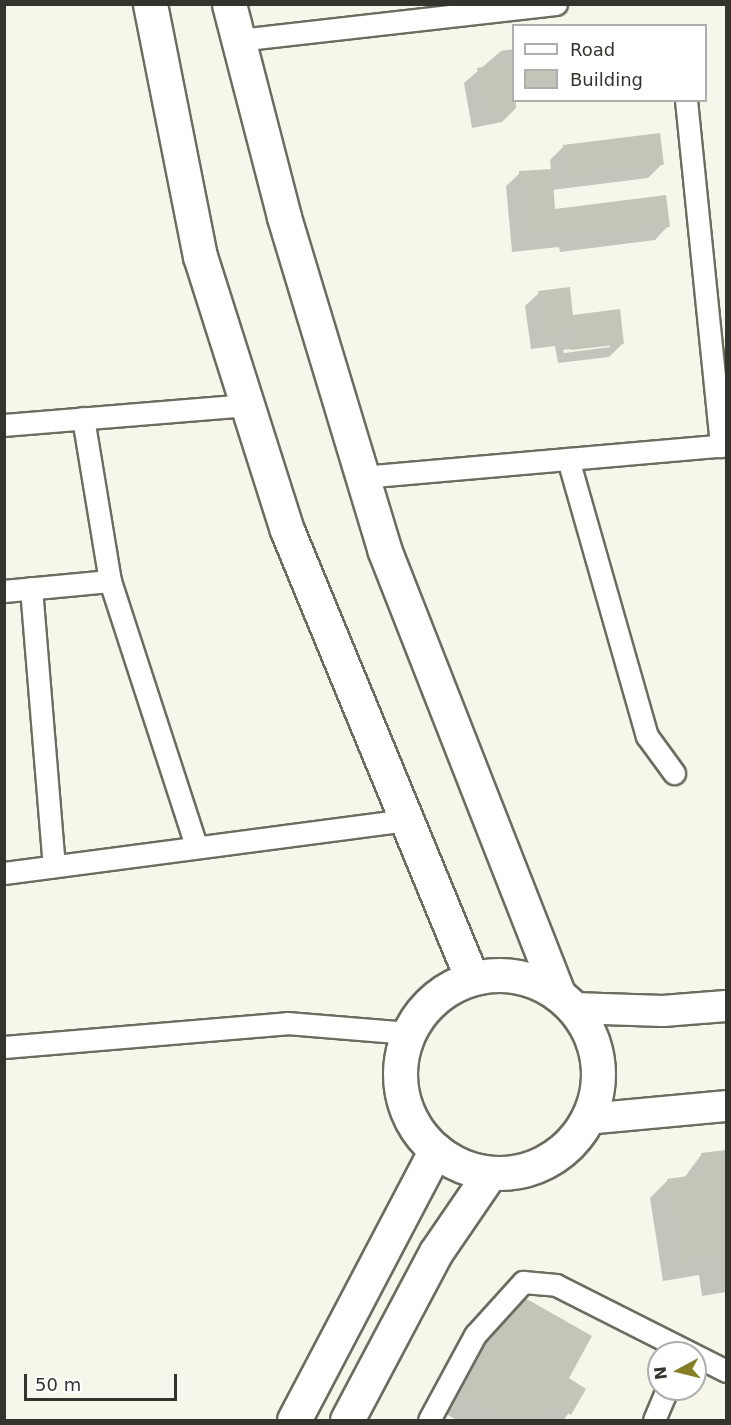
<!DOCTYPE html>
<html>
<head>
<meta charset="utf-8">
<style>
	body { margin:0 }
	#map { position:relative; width:731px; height:1425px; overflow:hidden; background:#f6f6ea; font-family:"DejaVu Sans",sans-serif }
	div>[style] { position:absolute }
	.shadow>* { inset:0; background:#0003 }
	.building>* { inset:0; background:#c4c4b8; transform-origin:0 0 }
	.roads { filter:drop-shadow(2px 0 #6c6c61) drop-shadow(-2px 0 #6c6c61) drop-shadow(0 2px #6c6c61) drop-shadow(0 -2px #6c6c61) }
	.minor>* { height:21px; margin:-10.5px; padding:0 10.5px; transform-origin:10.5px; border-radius:10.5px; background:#fff }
	.secondary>* { height:30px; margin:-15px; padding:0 15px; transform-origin:15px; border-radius:15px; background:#fff }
	.primary>* { height:33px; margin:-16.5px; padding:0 16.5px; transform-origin:16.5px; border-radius:16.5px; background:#fff }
	.primary>.ring { margin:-16.5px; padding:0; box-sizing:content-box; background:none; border:33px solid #fff; border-radius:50% }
	span { translate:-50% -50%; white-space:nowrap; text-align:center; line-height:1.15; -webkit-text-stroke:5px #fff; paint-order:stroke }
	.frame { position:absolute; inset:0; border:6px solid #34342f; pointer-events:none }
	.legend { position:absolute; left:512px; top:24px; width:195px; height:78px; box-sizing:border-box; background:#fff; border:2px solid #aeaeac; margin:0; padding:8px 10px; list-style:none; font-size:18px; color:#34342f }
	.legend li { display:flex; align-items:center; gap:12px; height:30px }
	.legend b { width:30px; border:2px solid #aeaeac }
	.north { position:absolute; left:647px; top:1341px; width:60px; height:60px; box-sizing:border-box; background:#fff; border:2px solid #aeaeac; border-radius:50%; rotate:263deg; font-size:16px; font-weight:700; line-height:24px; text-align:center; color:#34342f }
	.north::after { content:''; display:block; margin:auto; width:21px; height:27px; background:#847e24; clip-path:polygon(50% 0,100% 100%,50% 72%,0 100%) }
	.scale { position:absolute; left:24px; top:1374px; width:153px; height:27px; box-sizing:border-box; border:3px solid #34342f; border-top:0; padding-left:8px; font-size:18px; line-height:21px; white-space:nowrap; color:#34342f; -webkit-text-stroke:4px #fff; paint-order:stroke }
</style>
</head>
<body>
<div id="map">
	<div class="shadow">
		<i style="clip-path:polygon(514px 49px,516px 108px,502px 122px,472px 128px,464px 83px,501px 51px)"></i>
		<i style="clip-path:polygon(564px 146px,662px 164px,648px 178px,552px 190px,554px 211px,668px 226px,655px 240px,560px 252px,559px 247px,512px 252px,506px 186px,520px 173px,551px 170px,550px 160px)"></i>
		<i style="clip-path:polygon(evenodd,539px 293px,572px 317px,623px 343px,609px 357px,558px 363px,555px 346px,531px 349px,525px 306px,539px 293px,610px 344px,610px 347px,564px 353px,563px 350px,610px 344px)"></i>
		<i style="clip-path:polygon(726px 1151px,726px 1292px,702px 1296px,699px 1275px,663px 1281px,650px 1198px,668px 1180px,684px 1178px,701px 1155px)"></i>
		<i style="clip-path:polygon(508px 1318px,567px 1379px,584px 1389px,564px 1420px,457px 1420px,444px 1413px,468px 1362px)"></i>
	</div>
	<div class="building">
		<i style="clip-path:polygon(513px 62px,513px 110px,485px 115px,477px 68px)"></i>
		<i style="left:660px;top:133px;width:32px;height:98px;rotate:83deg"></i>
		<i style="clip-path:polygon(552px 169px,555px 209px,666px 195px,670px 227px,573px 239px,573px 234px,525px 239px,519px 171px)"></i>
		<i style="clip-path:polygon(570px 287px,573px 315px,620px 309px,624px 344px,571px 350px,569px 333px,544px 336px,538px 291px)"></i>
		<i style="clip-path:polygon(726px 1150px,726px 1257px,680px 1264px,667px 1179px,704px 1174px,701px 1153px)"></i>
		<i style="clip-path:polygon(525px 1298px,592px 1336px,569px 1378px,586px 1389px,571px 1415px,554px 1405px,545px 1420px,504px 1420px,461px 1395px,485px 1342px)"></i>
	</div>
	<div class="roads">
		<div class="minor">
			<i style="left:239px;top:40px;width:319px;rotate:-6.5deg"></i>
			<i style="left:686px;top:100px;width:348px;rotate:84.2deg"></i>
			<i style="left:83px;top:418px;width:165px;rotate:80.6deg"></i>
			<i style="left:110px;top:581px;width:279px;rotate:72deg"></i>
			<i style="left:4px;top:425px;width:243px;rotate:-4.7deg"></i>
			<i style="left:568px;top:459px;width:288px;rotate:74.1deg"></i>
			<i style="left:647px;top:736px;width:46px;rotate:53.9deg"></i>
			<i style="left:361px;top:477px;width:366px;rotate:-5deg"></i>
			<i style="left:31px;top:588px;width:279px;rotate:85.3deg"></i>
			<i style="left:4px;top:591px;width:106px;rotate:-5.4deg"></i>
			<i style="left:4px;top:873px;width:405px;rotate:-7.5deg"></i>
			<i style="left:4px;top:1047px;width:284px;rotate:-4.8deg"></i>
			<i style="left:287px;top:1023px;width:122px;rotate:4.7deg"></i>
			<i style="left:429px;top:1420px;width:97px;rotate:-61.6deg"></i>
			<i style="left:475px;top:1335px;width:72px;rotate:-47.8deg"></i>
			<i style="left:523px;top:1282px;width:33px;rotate:5deg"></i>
			<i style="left:556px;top:1285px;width:191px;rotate:26.8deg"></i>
			<i style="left:654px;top:1420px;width:34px;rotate:-67deg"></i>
		</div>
		<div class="secondary">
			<i style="left:573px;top:1008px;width:90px;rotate:1.9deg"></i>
			<i style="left:663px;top:1011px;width:63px;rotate:-4.5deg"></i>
			<i style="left:587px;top:1119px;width:140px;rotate:-5.3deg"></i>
		</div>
		<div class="primary">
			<i style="left:150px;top:4px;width:257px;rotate:78.8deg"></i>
			<i style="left:200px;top:256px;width:287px;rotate:72.4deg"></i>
			<i style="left:287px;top:530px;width:485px;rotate:67.6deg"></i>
			<i style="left:229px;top:4px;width:220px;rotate:75.5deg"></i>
			<i style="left:284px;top:217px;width:347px;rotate:73.2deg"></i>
			<i style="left:384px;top:549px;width:479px;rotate:68.6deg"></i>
			<i class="ring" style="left:400px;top:975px;width:165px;height:165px"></i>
			<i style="left:294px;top:1420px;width:305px;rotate:-62.3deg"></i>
			<i style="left:347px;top:1420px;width:190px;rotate:-62.1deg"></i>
			<i style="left:436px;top:1252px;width:96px;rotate:-55.6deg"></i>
		</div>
	</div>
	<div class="frame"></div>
	<ul class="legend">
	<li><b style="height:8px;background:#fff"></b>Road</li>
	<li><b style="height:16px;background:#c4c4b8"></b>Building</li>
	</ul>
	<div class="north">N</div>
	<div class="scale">50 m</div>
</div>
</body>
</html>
